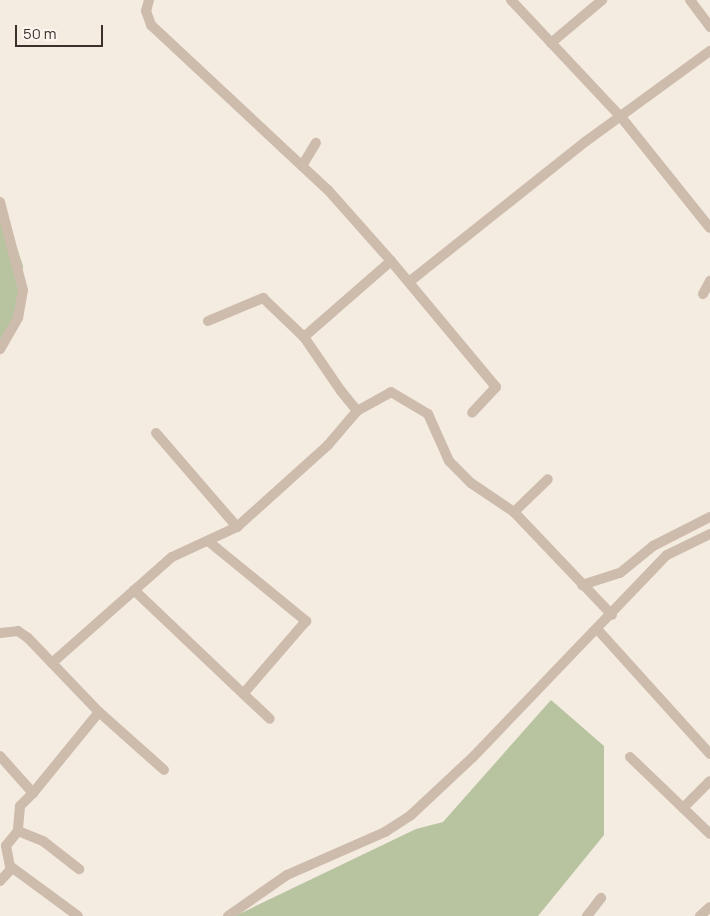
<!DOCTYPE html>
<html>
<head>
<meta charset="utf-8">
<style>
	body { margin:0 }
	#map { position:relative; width:710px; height:916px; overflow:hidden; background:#f4ebe1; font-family:Manrope,sans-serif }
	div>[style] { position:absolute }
	.green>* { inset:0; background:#b8c4a0 }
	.minor>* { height:10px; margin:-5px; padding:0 5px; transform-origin:5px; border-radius:5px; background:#cdbbac }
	span { translate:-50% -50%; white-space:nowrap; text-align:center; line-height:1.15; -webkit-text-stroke:4.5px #fbf5ee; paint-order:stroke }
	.scale { position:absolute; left:15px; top:25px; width:88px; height:22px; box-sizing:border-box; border:2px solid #3b302b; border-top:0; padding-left:6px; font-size:15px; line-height:18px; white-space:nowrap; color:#3b302b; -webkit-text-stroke:4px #fbf5ee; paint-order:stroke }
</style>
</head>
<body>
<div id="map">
	<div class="green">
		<i style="clip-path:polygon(0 196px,23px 266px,15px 325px,0 343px)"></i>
		<i style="clip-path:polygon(551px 700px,604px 746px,604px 835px,538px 916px,235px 916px,416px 829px,443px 822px)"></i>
	</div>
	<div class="minor">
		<i style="left:149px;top:0;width:11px;rotate:105deg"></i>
		<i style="left:146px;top:11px;width:15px;rotate:70deg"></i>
		<i style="left:151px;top:25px;width:242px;rotate:43deg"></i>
		<i style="left:328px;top:190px;width:95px;rotate:48.4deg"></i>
		<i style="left:391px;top:261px;width:116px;rotate:138.9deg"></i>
		<i style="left:304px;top:337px;width:65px;rotate:55.6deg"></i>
		<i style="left:341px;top:391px;width:26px;rotate:51deg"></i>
		<i style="left:357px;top:411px;width:39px;rotate:-29deg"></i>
		<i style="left:391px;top:392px;width:43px;rotate:30.7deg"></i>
		<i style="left:428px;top:414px;width:51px;rotate:65.9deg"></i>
		<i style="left:449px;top:461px;width:31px;rotate:45deg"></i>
		<i style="left:471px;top:483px;width:52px;rotate:34deg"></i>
		<i style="left:514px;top:512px;width:142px;rotate:46.4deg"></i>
		<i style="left:511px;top:0;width:161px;rotate:46.8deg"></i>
		<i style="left:621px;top:117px;width:142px;rotate:51.3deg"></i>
		<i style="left:690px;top:0;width:34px;rotate:53deg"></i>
		<i style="left:551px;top:43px;width:67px;rotate:-40.1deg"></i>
		<i style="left:302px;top:166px;width:27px;rotate:-59deg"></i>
		<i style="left:0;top:202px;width:91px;rotate:75.4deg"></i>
		<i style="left:23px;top:290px;width:28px;rotate:100deg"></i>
		<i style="left:18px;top:318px;width:36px;rotate:120deg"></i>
		<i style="left:391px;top:261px;width:164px;rotate:50.2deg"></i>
		<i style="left:496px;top:387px;width:35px;rotate:133deg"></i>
		<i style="left:409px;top:282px;width:225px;rotate:-38.5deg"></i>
		<i style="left:585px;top:142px;width:155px;rotate:-36.1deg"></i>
		<i style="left:703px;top:294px;width:15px;rotate:-62deg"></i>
		<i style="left:208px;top:321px;width:60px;rotate:-22.7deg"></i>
		<i style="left:263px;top:298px;width:57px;rotate:43.6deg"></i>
		<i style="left:156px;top:433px;width:124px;rotate:49.2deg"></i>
		<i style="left:514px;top:512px;width:47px;rotate:-44.1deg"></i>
		<i style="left:208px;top:541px;width:127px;rotate:39.2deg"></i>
		<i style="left:306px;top:621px;width:96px;rotate:130.8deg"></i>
		<i style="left:582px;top:585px;width:40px;rotate:-18deg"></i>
		<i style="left:620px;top:573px;width:43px;rotate:-39.3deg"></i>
		<i style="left:653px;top:546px;width:64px;rotate:-27deg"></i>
		<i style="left:134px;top:590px;width:187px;rotate:43.5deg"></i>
		<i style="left:598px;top:630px;width:167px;rotate:47.9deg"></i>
		<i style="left:0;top:633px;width:18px;rotate:-6deg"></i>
		<i style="left:18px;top:631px;width:12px;rotate:35deg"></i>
		<i style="left:28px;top:638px;width:103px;rotate:46.2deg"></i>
		<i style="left:99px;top:712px;width:87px;rotate:41.7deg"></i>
		<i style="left:52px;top:663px;width:160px;rotate:-41.5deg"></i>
		<i style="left:172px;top:557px;width:72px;rotate:-24.8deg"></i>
		<i style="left:237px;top:527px;width:122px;rotate:-42deg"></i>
		<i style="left:328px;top:445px;width:45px;rotate:-49.5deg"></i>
		<i style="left:0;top:756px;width:50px;rotate:48.3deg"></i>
		<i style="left:33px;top:793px;width:18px;rotate:135deg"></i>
		<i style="left:20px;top:806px;width:25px;rotate:95deg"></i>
		<i style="left:18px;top:831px;width:19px;rotate:129deg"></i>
		<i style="left:6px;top:846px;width:20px;rotate:79deg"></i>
		<i style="left:10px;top:866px;width:84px;rotate:36.3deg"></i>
		<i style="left:630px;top:757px;width:111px;rotate:43.9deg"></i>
		<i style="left:33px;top:793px;width:104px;rotate:-50.8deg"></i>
		<i style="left:683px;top:808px;width:38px;rotate:-45deg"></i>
		<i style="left:18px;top:831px;width:27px;rotate:22deg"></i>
		<i style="left:43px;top:841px;width:46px;rotate:37.9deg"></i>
		<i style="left:0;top:881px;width:18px;rotate:-47deg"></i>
		<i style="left:228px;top:916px;width:72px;rotate:-34.8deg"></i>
		<i style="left:287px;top:875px;width:107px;rotate:-23.7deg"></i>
		<i style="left:385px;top:832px;width:31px;rotate:-33deg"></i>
		<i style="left:411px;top:815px;width:85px;rotate:-43.1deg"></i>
		<i style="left:473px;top:757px;width:280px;rotate:-46.2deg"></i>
		<i style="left:667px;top:555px;width:48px;rotate:-26deg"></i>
		<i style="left:587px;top:916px;width:23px;rotate:-52deg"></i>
		<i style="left:700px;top:916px;width:13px;rotate:-42deg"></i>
	</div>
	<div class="scale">50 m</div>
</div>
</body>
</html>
